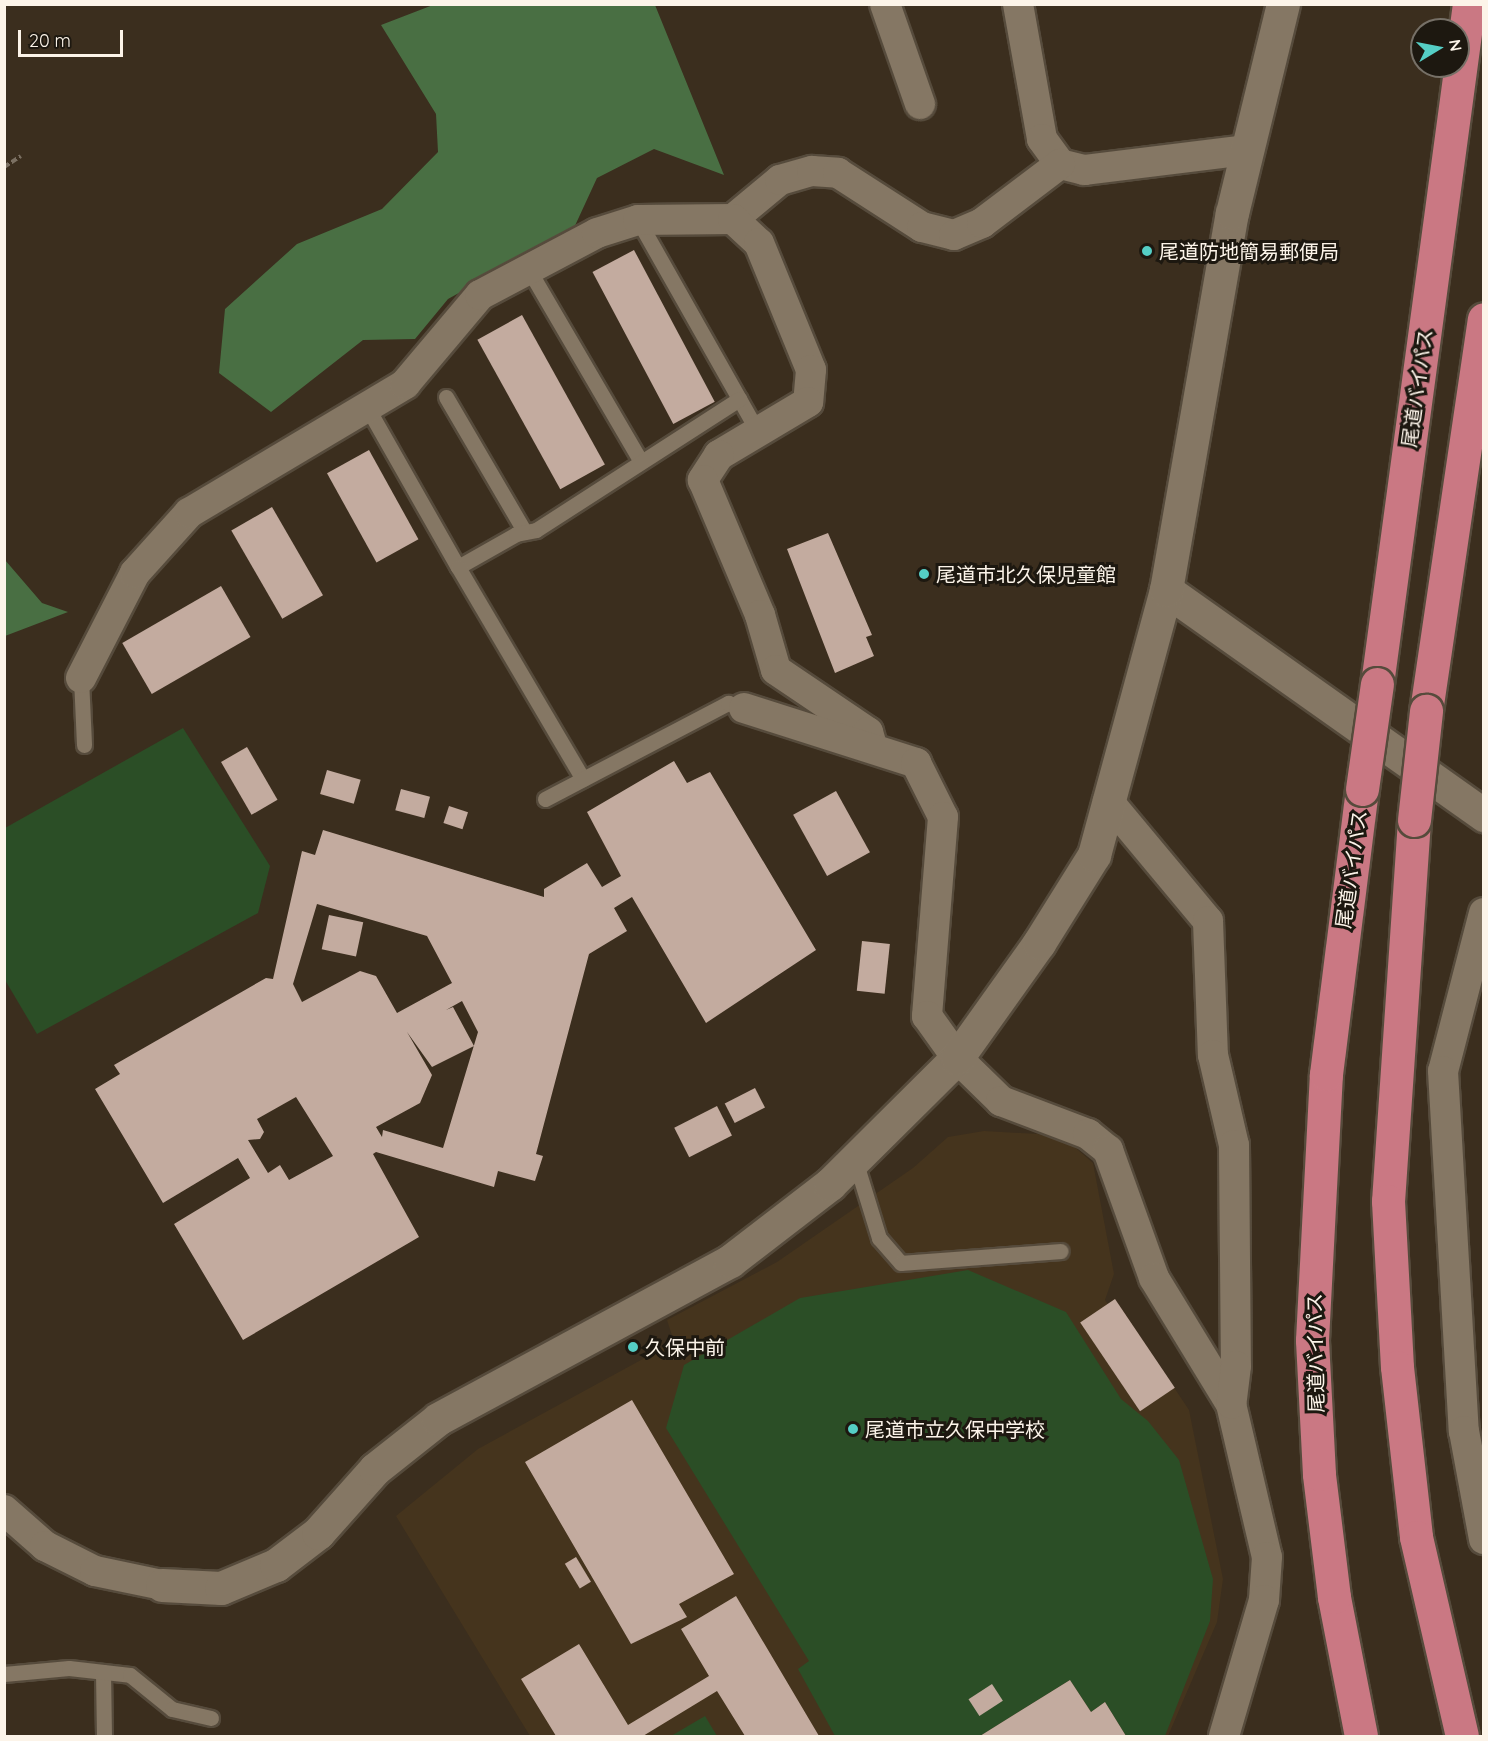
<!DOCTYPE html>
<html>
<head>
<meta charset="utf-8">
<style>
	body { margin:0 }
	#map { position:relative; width:1488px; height:1741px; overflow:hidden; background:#3b2e1e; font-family:Quicksand,"Noto Sans JP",sans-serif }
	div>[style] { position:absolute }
	.built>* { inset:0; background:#45341d }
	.green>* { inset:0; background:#2b4e26 }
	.forest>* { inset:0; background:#496f43 }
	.building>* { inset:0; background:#c3ab9f; transform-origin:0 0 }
	.path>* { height:4px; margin-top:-2px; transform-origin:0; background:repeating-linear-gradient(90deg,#7b7062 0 6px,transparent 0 9px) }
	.roads { filter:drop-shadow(2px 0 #564b3c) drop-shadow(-2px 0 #564b3c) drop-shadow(0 2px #564b3c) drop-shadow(0 -2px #564b3c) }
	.lane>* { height:15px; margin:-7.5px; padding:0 7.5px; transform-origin:7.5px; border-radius:7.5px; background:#857764 }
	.street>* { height:30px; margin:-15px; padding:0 15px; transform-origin:15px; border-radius:15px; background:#857764 }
	.secondary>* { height:33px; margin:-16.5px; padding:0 16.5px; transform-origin:16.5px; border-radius:16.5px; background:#857764 }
	.highway>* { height:33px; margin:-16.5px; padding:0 16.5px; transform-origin:16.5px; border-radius:16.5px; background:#ca7883 }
	.bridges { filter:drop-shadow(2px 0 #564b3c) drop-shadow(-2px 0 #564b3c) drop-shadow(0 2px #564b3c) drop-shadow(0 -2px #564b3c) }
	.highway-bridge>* { height:33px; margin:-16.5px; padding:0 16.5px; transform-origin:16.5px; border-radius:16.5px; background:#ca7883 }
	.dots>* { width:16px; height:16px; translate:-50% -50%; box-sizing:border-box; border:3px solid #1d1810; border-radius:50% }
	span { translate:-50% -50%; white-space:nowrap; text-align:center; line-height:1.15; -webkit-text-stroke:6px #1d1810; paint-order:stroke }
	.poi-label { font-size:20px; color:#fcf4e9 }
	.left { translate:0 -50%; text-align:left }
	.street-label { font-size:20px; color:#fcf4e9 }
	.frame { position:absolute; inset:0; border:6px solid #fcf4e9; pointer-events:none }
	.north { position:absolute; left:1410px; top:18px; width:60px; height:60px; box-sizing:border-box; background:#1d1810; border:2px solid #767067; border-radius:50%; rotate:80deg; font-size:16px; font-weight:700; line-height:24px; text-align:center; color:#fcf4e9 }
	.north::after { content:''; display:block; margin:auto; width:21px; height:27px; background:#55cec5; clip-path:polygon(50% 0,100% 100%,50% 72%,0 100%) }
	.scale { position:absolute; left:18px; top:30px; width:105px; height:27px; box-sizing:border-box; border:3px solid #fcf4e9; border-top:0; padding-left:8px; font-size:18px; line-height:21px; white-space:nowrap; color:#fcf4e9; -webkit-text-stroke:4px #1d1810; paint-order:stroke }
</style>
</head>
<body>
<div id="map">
	<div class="built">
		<i style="clip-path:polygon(984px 1131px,1038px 1134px,1071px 1144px,1093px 1163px,1114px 1274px,1105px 1300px,1108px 1304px,1115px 1299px,1189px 1410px,1223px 1579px,1217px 1622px,1168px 1736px,530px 1736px,396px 1516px,478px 1449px,674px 1342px,667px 1320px,777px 1262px,913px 1168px,948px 1137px)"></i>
	</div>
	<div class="green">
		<i style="clip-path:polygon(183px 728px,270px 866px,258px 913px,37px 1034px,5px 980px,5px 828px)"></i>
		<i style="clip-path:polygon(968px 1270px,1066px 1312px,1121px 1399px,1148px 1421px,1179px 1460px,1213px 1579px,1210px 1621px,1165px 1736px,1126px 1736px,1105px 1702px,1091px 1712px,1070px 1680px,980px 1736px,835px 1736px,798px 1669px,809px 1661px,666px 1428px,684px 1365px,800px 1298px)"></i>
		<i style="clip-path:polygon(705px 1716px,717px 1736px,671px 1736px)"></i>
	</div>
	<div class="forest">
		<i style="clip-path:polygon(433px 5px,655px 5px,724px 175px,654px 149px,597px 178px,573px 230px,448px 299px,415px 339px,363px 340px,271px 412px,219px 373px,225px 309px,297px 244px,382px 209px,438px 152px,436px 114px,381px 25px)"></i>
		<i style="clip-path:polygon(5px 560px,42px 603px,68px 612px,5px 636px)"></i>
	</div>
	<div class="building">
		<i style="left:634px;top:250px;width:172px;height:47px;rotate:62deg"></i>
		<i style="left:522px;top:315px;width:171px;height:51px;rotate:61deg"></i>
		<i style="left:369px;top:450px;width:102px;height:48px;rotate:61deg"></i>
		<i style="left:272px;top:507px;width:102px;height:47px;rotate:60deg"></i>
		<i style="clip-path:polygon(828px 533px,872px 635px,866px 637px,874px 656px,835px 673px,787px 549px)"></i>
		<i style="left:221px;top:586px;width:59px;height:114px;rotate:60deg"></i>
		<i style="left:247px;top:747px;width:61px;height:30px;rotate:60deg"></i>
		<i style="clip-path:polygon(evenodd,674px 761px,687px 783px,710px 772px,816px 950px,706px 1023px,632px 897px,614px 908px,627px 931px,589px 954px,536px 1154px,543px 1156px,535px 1181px,498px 1171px,494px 1187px,376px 1152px,373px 1154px,419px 1237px,243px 1340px,174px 1224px,250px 1178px,238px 1158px,163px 1203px,95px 1089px,120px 1074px,114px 1065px,266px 978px,273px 979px,302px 851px,315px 855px,323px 830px,544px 897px,544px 889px,587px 863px,602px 887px,621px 876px,587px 812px,674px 761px,317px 904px,427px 936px,452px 983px,397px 1013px,376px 976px,360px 971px,302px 1002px,293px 984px,317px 904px,674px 761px,462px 1001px,478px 1032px,443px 1148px,383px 1130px,382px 1137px,376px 1127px,420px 1103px,432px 1075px,407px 1032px,432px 1067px,474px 1046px,453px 1007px,446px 1010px,462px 1001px,674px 761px,296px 1097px,333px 1156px,289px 1180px,280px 1165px,268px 1173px,248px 1140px,260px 1139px,264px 1132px,257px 1119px,296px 1097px)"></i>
		<i style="left:327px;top:770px;width:35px;height:25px;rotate:16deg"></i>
		<i style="left:401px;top:789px;width:30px;height:22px;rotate:15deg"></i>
		<i style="left:836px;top:791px;width:70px;height:49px;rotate:61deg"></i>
		<i style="left:449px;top:806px;width:20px;height:18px;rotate:18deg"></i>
		<i style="left:329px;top:915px;width:35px;height:35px;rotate:12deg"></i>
		<i style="left:862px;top:941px;width:28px;height:50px;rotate:6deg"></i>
		<i style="left:755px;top:1088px;width:22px;height:34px;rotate:63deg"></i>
		<i style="left:717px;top:1106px;width:33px;height:48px;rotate:63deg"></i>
		<i style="left:1115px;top:1299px;width:107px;height:42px;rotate:56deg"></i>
		<i style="clip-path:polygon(632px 1400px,734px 1574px,679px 1604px,687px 1617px,631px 1644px,525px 1462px)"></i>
		<i style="left:576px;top:1557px;width:29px;height:13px;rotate:59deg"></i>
		<i style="clip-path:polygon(736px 1596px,819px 1736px,745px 1736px,717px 1691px,643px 1736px,556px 1736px,521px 1679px,579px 1644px,628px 1725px,709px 1676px,681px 1629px)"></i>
		<i style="clip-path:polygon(1070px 1680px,1091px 1712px,1105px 1702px,1126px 1736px,980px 1736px)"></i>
		<i style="left:992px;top:1684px;width:20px;height:28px;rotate:57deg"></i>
	</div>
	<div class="path">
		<i style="left:4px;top:167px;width:20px;rotate:-33deg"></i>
	</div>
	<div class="roads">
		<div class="lane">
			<i style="left:638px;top:220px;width:244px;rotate:60.5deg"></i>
			<i style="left:529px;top:270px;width:220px;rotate:59.7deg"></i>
			<i style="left:446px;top:397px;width:156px;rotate:59.7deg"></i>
			<i style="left:367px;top:407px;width:184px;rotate:60.4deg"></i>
			<i style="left:458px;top:567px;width:67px;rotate:-29.6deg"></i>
			<i style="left:516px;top:534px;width:20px;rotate:-11deg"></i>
			<i style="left:536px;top:530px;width:242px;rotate:-32.8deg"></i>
			<i style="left:458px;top:567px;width:246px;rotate:59.5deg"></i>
			<i style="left:81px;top:678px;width:67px;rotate:87.4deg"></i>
			<i style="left:545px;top:799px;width:207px;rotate:-27.7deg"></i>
			<i style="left:728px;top:703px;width:17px;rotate:17deg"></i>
			<i style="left:855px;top:1160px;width:82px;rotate:72.9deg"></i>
			<i style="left:879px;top:1238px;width:33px;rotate:49deg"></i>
			<i style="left:901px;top:1263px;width:160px;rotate:-4.3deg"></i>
			<i style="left:103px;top:1672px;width:64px;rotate:89.1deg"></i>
			<i style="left:4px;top:1674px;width:65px;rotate:-5.3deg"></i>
			<i style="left:69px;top:1668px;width:61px;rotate:6.5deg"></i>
			<i style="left:130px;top:1675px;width:54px;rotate:39deg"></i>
			<i style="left:172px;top:1709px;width:40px;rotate:13deg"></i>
		</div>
		<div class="street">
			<i style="left:885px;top:4px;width:106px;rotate:70.7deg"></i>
			<i style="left:1018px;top:4px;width:137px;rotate:79.9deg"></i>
			<i style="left:1042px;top:139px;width:31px;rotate:54deg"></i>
			<i style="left:1060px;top:164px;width:25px;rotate:14deg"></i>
			<i style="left:1084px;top:170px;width:164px;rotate:-7deg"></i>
			<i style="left:733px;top:219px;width:61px;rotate:-39.7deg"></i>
			<i style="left:780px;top:180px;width:33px;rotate:-16deg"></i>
			<i style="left:812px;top:171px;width:26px;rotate:4deg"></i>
			<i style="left:838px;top:173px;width:100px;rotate:32.7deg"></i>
			<i style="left:922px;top:227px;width:33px;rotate:14deg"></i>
			<i style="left:954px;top:235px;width:30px;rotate:-23deg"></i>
			<i style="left:982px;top:223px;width:98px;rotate:-37.1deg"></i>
			<i style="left:81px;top:678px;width:118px;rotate:-62.8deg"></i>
			<i style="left:135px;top:573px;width:81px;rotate:-48deg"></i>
			<i style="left:189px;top:513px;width:252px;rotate:-30.8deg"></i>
			<i style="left:405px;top:384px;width:116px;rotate:-49.9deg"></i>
			<i style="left:480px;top:295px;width:132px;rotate:-27.9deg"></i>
			<i style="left:597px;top:233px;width:43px;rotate:-17.6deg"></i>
			<i style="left:638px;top:220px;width:95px;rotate:-0.6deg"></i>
			<i style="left:733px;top:219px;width:35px;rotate:43deg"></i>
			<i style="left:759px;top:243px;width:137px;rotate:67.7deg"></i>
			<i style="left:811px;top:370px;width:32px;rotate:95deg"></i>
			<i style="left:808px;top:402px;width:104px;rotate:149.2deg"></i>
			<i style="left:719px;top:455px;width:30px;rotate:123deg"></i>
			<i style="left:703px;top:480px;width:147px;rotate:67.1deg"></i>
			<i style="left:760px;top:615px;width:57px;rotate:73.8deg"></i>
			<i style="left:776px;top:670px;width:111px;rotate:34deg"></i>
			<i style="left:868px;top:732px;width:15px;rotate:74deg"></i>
			<i style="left:744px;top:708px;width:181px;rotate:17.7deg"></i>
			<i style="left:916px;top:763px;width:60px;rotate:63.4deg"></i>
			<i style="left:943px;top:817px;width:200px;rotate:94.6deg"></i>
			<i style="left:927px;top:1016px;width:52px;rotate:54.5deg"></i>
			<i style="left:957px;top:1058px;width:62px;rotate:44.3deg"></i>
			<i style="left:1001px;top:1101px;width:93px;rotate:20.8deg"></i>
			<i style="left:1088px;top:1134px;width:26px;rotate:39deg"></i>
			<i style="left:1108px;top:1150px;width:136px;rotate:70.2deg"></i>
			<i style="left:1154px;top:1278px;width:148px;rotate:58.6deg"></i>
			<i style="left:1231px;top:1404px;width:157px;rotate:76.8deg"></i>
			<i style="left:1267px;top:1557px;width:43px;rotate:94deg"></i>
			<i style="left:1264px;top:1600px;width:142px;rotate:106.4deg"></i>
			<i style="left:1108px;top:801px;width:156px;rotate:50.2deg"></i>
			<i style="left:1208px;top:921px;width:134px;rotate:87.9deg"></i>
			<i style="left:1213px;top:1055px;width:92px;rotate:76.9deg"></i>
			<i style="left:1234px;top:1145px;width:221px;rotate:89.5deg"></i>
			<i style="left:1236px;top:1366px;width:38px;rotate:97deg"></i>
			<i style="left:1484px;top:913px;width:163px;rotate:104.5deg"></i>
			<i style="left:1443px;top:1071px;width:361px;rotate:86.7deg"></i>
			<i style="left:1464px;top:1431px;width:110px;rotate:79.5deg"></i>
			<i style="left:4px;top:1510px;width:55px;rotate:41.3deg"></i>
			<i style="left:45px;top:1546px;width:56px;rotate:26.6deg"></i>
			<i style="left:95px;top:1571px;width:68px;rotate:11.8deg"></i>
		</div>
		<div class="secondary">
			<i style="left:1166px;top:590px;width:390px;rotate:35.3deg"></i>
			<i style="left:162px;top:1585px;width:59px;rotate:2.9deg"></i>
			<i style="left:221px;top:1588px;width:60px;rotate:-22.7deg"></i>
			<i style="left:276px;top:1565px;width:53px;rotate:-37.3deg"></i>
			<i style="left:318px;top:1533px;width:86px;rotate:-48.3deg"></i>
			<i style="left:375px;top:1469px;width:80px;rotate:-38.4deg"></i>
			<i style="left:438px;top:1419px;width:332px;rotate:-28.4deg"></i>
			<i style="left:730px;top:1261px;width:126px;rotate:-37.6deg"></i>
			<i style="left:830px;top:1184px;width:179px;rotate:-44.8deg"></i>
			<i style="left:957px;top:1058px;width:141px;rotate:-54.5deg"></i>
			<i style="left:1039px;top:943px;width:104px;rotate:-58deg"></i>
			<i style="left:1094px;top:855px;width:275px;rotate:-74.8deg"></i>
			<i style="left:1166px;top:590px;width:383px;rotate:-80.1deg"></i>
			<i style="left:1232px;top:213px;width:215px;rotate:-76.3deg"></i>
		</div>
		<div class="highway">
			<i style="left:1377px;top:684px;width:686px;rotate:-82.3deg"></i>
			<i style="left:1426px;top:711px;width:396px;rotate:-81.6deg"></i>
			<i style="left:1414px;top:820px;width:382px;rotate:93.9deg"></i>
			<i style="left:1388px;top:1201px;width:166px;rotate:86.9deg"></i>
			<i style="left:1397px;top:1367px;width:171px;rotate:83.6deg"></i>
			<i style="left:1416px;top:1537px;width:204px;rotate:77deg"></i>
			<i style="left:1361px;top:1736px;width:142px;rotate:-101deg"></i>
			<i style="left:1334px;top:1597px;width:124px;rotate:-97deg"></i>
			<i style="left:1319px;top:1474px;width:134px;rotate:-93deg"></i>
			<i style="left:1312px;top:1340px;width:266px;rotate:-87deg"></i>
			<i style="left:1326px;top:1074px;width:287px;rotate:-82.8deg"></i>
		</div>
	</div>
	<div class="bridges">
		<div class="highway-bridge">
			<i style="left:1362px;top:789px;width:106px;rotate:-81.9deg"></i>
			<i style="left:1414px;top:820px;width:110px;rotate:-83.7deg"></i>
		</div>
	</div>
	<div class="dots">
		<i style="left:1147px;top:251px;background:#55cec5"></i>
		<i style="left:924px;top:574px;background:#55cec5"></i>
		<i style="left:633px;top:1347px;background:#55cec5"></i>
		<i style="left:853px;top:1429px;background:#55cec5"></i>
	</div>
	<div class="poi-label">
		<span class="left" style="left:1159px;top:251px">尾道防地簡易郵便局</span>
		<span class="left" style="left:936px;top:574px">尾道市北久保児童館</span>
		<span class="left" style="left:645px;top:1347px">久保中前</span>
		<span class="left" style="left:865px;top:1429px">尾道市立久保中学校</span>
	</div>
	<div class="street-label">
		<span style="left:1417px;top:388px;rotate:-82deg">尾道バイパス</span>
		<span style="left:1351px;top:869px;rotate:-82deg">尾道バイパス</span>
		<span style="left:1315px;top:1353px;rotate:-91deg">尾道バイパス</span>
	</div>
	<div class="frame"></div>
	<div class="north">N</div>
	<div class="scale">20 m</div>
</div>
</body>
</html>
